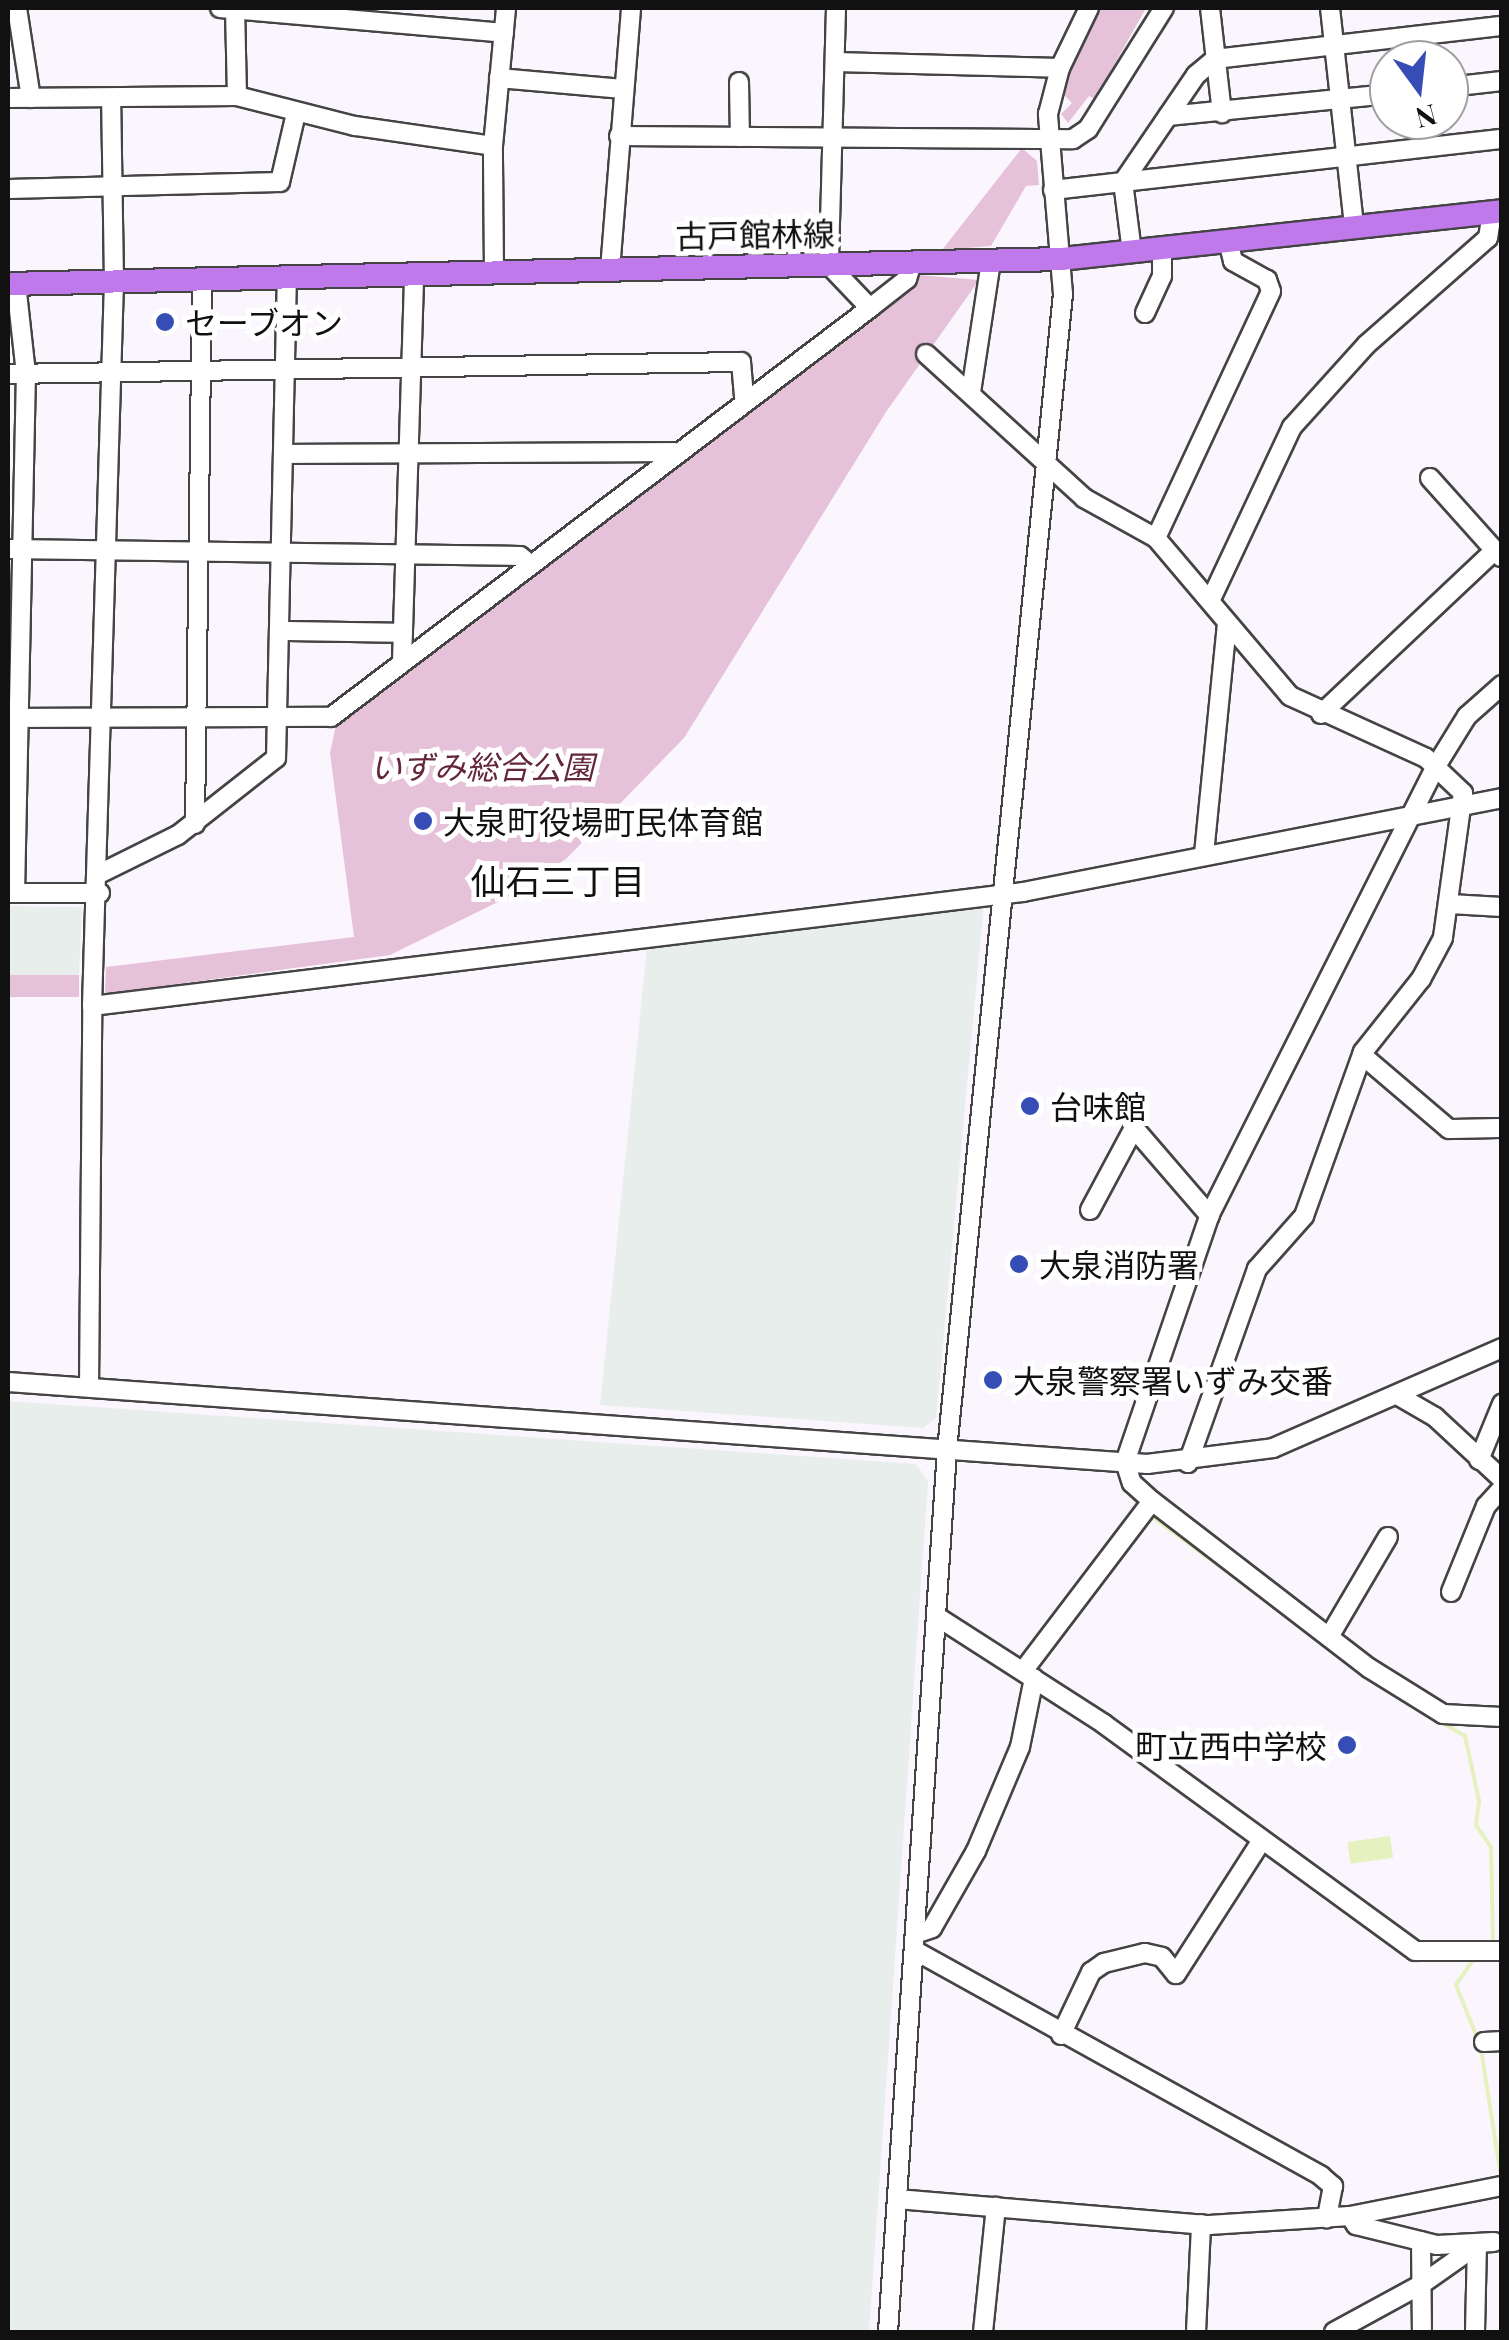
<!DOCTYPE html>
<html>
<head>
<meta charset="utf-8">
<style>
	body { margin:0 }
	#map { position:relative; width:1509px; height:2340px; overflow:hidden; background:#fbf6fe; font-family:"Playfair Display","Noto Sans JP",serif }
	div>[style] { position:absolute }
	.industrial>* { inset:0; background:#e7eeec }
	.green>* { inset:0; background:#e6c1da; transform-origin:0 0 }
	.water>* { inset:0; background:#e5f1bf; transform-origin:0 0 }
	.stream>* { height:4px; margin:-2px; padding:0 2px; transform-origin:2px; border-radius:2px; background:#e5f1bf }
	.roads { filter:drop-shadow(2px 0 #444) drop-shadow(-2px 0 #444) drop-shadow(0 2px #444) drop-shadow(0 -2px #444) }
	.minor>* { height:18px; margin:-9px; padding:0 9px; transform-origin:9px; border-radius:9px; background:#fff }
	.major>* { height:22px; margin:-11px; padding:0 11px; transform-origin:11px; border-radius:11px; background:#c079eb }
	.dots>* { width:28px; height:28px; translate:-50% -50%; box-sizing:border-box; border:5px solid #fff; border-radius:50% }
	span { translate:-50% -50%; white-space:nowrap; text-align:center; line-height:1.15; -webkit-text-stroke:10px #fff; paint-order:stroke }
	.street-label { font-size:32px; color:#111 }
	.poi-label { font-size:32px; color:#111 }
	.left { translate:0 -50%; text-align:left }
	.right { translate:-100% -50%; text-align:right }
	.park-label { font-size:32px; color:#64263c; font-style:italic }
	.neighbourhood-label { font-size:35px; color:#111 }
	.frame { position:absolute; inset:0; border:10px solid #111; pointer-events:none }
	.north { position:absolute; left:1369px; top:40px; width:100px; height:100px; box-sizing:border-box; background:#fff; border:2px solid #a0a0a0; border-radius:50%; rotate:165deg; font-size:28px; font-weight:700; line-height:40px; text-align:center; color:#111 }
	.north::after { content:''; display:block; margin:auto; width:35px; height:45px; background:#354db5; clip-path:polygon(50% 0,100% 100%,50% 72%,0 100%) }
</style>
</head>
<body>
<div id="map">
	<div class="industrial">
		<i style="clip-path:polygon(984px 903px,936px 1418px,923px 1428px,600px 1405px,647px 948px)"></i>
		<i style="clip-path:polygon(8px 906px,82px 907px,79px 975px,8px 983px)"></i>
		<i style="clip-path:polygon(8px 1401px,916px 1464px,928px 1481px,869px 2332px,8px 2332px)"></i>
	</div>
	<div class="green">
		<i style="clip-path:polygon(1098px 8px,1146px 8px,1095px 99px,1089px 96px,1068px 123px,1061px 114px,1072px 103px,1062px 93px)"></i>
		<i style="clip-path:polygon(1022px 148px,1037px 161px,1039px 185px,1026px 186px,991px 246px,942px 250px)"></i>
		<i style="clip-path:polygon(919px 275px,979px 280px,886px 412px,684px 738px,566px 859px,506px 898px,390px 955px,105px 994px,106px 967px,354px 937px,330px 753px,336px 725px)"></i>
		<i style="left:79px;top:975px;width:22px;height:71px;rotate:90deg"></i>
	</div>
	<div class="water">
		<i style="left:1390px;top:1836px;width:22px;height:43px;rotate:82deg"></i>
	</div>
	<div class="stream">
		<i style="left:1141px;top:1390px;width:85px;rotate:-71.6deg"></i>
		<i style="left:1127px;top:1489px;width:20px;rotate:53deg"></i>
		<i style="left:1150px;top:1515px;width:180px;rotate:36.4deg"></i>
		<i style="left:1439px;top:1721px;width:30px;rotate:30deg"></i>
		<i style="left:1465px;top:1736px;width:66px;rotate:77.8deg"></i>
		<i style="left:1479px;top:1801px;width:24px;rotate:97deg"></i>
		<i style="left:1476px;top:1825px;width:27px;rotate:56deg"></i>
		<i style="left:1491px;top:1847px;width:97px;rotate:88.8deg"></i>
		<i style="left:1474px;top:1959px;width:32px;rotate:125deg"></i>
		<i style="left:1456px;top:1985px;width:59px;rotate:68.2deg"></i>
		<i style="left:1481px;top:2049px;width:130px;rotate:81.1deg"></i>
	</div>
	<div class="roads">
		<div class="minor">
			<i style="left:17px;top:8px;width:91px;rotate:81.2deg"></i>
			<i style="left:220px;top:8px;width:285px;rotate:5deg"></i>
			<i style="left:235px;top:8px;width:88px;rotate:88.7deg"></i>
			<i style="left:836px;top:8px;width:257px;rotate:91.6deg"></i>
			<i style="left:829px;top:265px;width:59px;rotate:46.4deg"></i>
			<i style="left:1210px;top:8px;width:106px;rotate:83.5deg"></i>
			<i style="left:1330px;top:8px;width:220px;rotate:83.7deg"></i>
			<i style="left:835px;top:62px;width:225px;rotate:1.5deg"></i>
			<i style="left:499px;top:78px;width:124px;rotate:5.1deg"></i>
			<i style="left:739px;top:82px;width:55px;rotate:89deg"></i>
			<i style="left:1449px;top:87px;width:53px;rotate:-6.5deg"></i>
			<i style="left:8px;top:98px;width:229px;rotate:-0.5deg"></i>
			<i style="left:237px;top:96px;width:122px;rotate:14.3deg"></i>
			<i style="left:355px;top:126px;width:139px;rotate:8.2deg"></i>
			<i style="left:1168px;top:116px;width:222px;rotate:-5.7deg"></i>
			<i style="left:619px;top:136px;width:454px;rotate:0.4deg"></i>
			<i style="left:1073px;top:139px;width:18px;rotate:-34deg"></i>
			<i style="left:1088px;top:129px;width:143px;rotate:-57.9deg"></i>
			<i style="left:8px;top:189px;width:272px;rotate:-1.5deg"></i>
			<i style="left:280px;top:182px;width:71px;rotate:-76.9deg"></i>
			<i style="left:1053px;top:190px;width:452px;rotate:-6.5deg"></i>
			<i style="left:1132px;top:252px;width:71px;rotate:-97.3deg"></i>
			<i style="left:1123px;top:182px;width:130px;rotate:-55.7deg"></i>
			<i style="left:1196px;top:75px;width:25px;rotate:-40deg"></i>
			<i style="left:1215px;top:59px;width:289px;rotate:-6.6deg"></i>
			<i style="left:610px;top:270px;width:263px;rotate:-85.4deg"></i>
			<i style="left:494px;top:273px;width:127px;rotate:-90.5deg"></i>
			<i style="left:493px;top:146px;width:139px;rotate:-84.6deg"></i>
			<i style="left:1145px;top:313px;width:41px;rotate:-65.3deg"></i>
			<i style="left:1162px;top:276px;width:28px;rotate:-90deg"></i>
			<i style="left:926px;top:354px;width:214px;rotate:42.3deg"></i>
			<i style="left:1084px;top:498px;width:82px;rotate:29.1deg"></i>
			<i style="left:1156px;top:538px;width:207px;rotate:49.7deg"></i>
			<i style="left:1290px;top:696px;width:149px;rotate:24.5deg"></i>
			<i style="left:1426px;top:758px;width:51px;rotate:43.4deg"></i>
			<i style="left:1463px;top:793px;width:146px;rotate:97.9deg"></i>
			<i style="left:1443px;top:938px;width:47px;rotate:118.2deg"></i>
			<i style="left:1421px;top:979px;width:93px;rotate:128.5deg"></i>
			<i style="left:1363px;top:1052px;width:174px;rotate:109.8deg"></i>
			<i style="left:1304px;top:1216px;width:71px;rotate:131.6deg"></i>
			<i style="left:1257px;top:1269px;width:206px;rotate:109.6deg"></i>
			<i style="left:8px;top:374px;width:733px;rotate:-0.94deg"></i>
			<i style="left:741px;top:362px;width:38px;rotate:85deg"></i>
			<i style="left:971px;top:392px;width:133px;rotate:-81.3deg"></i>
			<i style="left:284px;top:454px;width:391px;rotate:-0.3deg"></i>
			<i style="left:1430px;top:478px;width:106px;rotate:48.1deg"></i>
			<i style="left:1156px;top:538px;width:272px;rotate:-65deg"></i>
			<i style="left:1271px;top:291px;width:12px;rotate:-110deg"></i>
			<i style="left:1267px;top:280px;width:39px;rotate:-151deg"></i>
			<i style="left:1233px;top:261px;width:21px;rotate:-104deg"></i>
			<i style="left:8px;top:549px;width:512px;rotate:0.78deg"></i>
			<i style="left:520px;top:556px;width:13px;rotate:39deg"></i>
			<i style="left:1212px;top:597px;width:188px;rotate:-64.8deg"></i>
			<i style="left:1292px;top:427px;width:110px;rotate:-47.9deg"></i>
			<i style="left:1366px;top:345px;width:162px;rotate:-41.3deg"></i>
			<i style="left:1488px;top:238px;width:26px;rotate:-81deg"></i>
			<i style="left:281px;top:631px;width:122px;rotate:0.9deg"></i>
			<i style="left:402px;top:662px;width:387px;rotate:-88.2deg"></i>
			<i style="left:1502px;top:685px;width:47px;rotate:138.5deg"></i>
			<i style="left:1467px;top:716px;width:59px;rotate:121.8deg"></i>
			<i style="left:1436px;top:766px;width:502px;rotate:116.77deg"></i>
			<i style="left:1210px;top:1214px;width:262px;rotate:108.9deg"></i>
			<i style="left:1125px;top:1462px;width:22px;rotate:72deg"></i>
			<i style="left:1132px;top:1483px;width:27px;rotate:42deg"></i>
			<i style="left:1152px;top:1501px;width:274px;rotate:37.6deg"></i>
			<i style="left:1369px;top:1668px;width:87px;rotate:31.9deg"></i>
			<i style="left:1443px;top:1714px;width:59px;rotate:2.9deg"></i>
			<i style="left:1321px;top:714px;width:239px;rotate:-43.3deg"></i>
			<i style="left:8px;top:718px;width:323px;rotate:-0.2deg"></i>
			<i style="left:331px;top:717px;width:677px;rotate:-37.19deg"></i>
			<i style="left:870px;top:308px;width:47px;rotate:-38.1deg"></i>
			<i style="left:907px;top:279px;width:17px;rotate:-73deg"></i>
			<i style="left:195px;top:824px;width:544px;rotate:-89.26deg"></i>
			<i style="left:1204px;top:854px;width:232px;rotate:-84.3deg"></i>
			<i style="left:101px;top:873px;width:86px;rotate:-26.3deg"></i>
			<i style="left:178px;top:835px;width:125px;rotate:-38.2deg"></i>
			<i style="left:276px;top:758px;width:480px;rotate:-88.7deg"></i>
			<i style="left:8px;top:893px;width:92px"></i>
			<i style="left:15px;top:893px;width:519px;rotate:-88.79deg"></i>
			<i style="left:26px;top:374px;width:91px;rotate:-96.3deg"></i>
			<i style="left:1450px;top:904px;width:52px;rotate:3.3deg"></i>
			<i style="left:92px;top:1006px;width:938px;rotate:-6.98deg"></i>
			<i style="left:1023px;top:892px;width:488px;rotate:-11.1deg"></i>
			<i style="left:1362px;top:1055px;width:114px;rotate:40.4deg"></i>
			<i style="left:1449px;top:1129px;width:53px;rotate:-1.1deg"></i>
			<i style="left:1090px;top:1210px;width:93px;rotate:-61.8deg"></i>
			<i style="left:1134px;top:1128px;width:116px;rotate:49.2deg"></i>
			<i style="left:8px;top:1382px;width:1142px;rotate:4.12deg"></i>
			<i style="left:1147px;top:1464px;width:127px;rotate:-7.2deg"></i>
			<i style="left:1273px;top:1448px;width:250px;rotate:-23.6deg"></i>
			<i style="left:89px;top:1387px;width:381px;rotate:-89.5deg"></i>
			<i style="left:92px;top:1006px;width:724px;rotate:-88.26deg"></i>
			<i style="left:114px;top:282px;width:184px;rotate:-90.9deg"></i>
			<i style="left:1397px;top:1395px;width:44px;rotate:30.1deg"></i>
			<i style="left:1435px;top:1417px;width:91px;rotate:42.8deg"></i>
			<i style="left:1479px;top:1460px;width:61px;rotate:-67.7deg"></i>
			<i style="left:1451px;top:1592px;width:93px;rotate:-67.9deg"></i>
			<i style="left:1486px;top:1506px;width:24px;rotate:-48deg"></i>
			<i style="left:936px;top:1616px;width:200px;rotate:32.7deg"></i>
			<i style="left:1104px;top:1724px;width:385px;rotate:36.1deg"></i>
			<i style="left:1415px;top:1951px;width:87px"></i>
			<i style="left:1329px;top:1637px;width:116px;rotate:-59.5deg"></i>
			<i style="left:1023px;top:1671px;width:213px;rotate:-52.8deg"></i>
			<i style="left:915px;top:1934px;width:18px;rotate:-19deg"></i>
			<i style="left:932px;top:1928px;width:89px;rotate:-60.3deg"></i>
			<i style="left:976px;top:1851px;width:113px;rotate:-67.1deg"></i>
			<i style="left:1020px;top:1747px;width:70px;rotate:-78.5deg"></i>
			<i style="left:914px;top:1950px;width:466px;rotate:29deg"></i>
			<i style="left:1321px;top:2176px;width:16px;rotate:40deg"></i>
			<i style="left:1333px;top:2186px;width:33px;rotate:101deg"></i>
			<i style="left:1061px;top:2035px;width:70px;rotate:-64.5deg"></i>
			<i style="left:1091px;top:1972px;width:16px;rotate:-35deg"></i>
			<i style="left:1104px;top:1963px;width:42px;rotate:-13.7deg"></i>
			<i style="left:1145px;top:1953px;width:17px;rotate:13deg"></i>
			<i style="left:1162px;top:1957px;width:22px;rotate:51deg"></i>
			<i style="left:1176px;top:1974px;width:159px;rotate:-57.3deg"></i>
			<i style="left:1484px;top:2042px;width:18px;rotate:-3deg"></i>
			<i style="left:897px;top:2199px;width:313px;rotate:4.8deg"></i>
			<i style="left:1209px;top:2225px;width:141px;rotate:-3.7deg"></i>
			<i style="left:1350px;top:2216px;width:155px;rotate:-11.2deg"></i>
			<i style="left:1350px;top:2216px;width:11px;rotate:56deg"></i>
			<i style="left:1356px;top:2225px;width:83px;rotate:13.9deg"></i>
			<i style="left:1437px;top:2245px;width:57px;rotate:-3deg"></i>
			<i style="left:1421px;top:2241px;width:91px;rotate:89.4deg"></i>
			<i style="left:888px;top:2332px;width:884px;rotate:-86.17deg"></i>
			<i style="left:947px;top:1450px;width:1162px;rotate:-84.27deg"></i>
			<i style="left:1063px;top:294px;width:181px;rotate:-94.8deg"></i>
			<i style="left:1048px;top:114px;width:48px;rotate:-75.4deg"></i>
			<i style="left:1060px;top:68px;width:67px;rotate:-64.2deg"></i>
			<i style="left:983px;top:2332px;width:126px;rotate:-84.1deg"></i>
			<i style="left:1196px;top:2332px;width:108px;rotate:-87.3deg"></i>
			<i style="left:1334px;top:2332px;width:100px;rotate:-28.6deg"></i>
			<i style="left:1422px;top:2284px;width:67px;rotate:-35.3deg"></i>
			<i style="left:1475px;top:2332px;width:87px;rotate:-88.7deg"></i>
		</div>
		<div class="major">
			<i style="left:8px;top:284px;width:1054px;rotate:-1.36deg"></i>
			<i style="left:1062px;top:259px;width:443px;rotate:-6.2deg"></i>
		</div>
	</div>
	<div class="dots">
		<i style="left:165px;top:322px;background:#354db5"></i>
		<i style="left:423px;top:821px;background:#354db5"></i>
		<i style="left:1030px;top:1106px;background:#354db5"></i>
		<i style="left:1019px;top:1264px;background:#354db5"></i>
		<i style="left:993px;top:1380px;background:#354db5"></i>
		<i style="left:1347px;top:1745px;background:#354db5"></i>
	</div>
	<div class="street-label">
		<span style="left:755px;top:234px;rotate:-1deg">古戸館林線</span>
	</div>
	<div class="poi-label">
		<span class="left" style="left:185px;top:322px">セーブオン</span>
		<span class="left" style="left:443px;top:821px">大泉町役場町民体育館</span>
		<span class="left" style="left:1050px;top:1106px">台味館</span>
		<span class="left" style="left:1039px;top:1264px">大泉消防署</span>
		<span class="left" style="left:1013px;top:1380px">大泉警察署いずみ交番</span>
		<span class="right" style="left:1327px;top:1745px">町立西中学校</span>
	</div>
	<div class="park-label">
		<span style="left:482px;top:766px">いずみ総合公園</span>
	</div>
	<div class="neighbourhood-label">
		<span style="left:558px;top:880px">仙石三丁目</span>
	</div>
	<div class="frame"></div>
	<div class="north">N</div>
</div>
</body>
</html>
